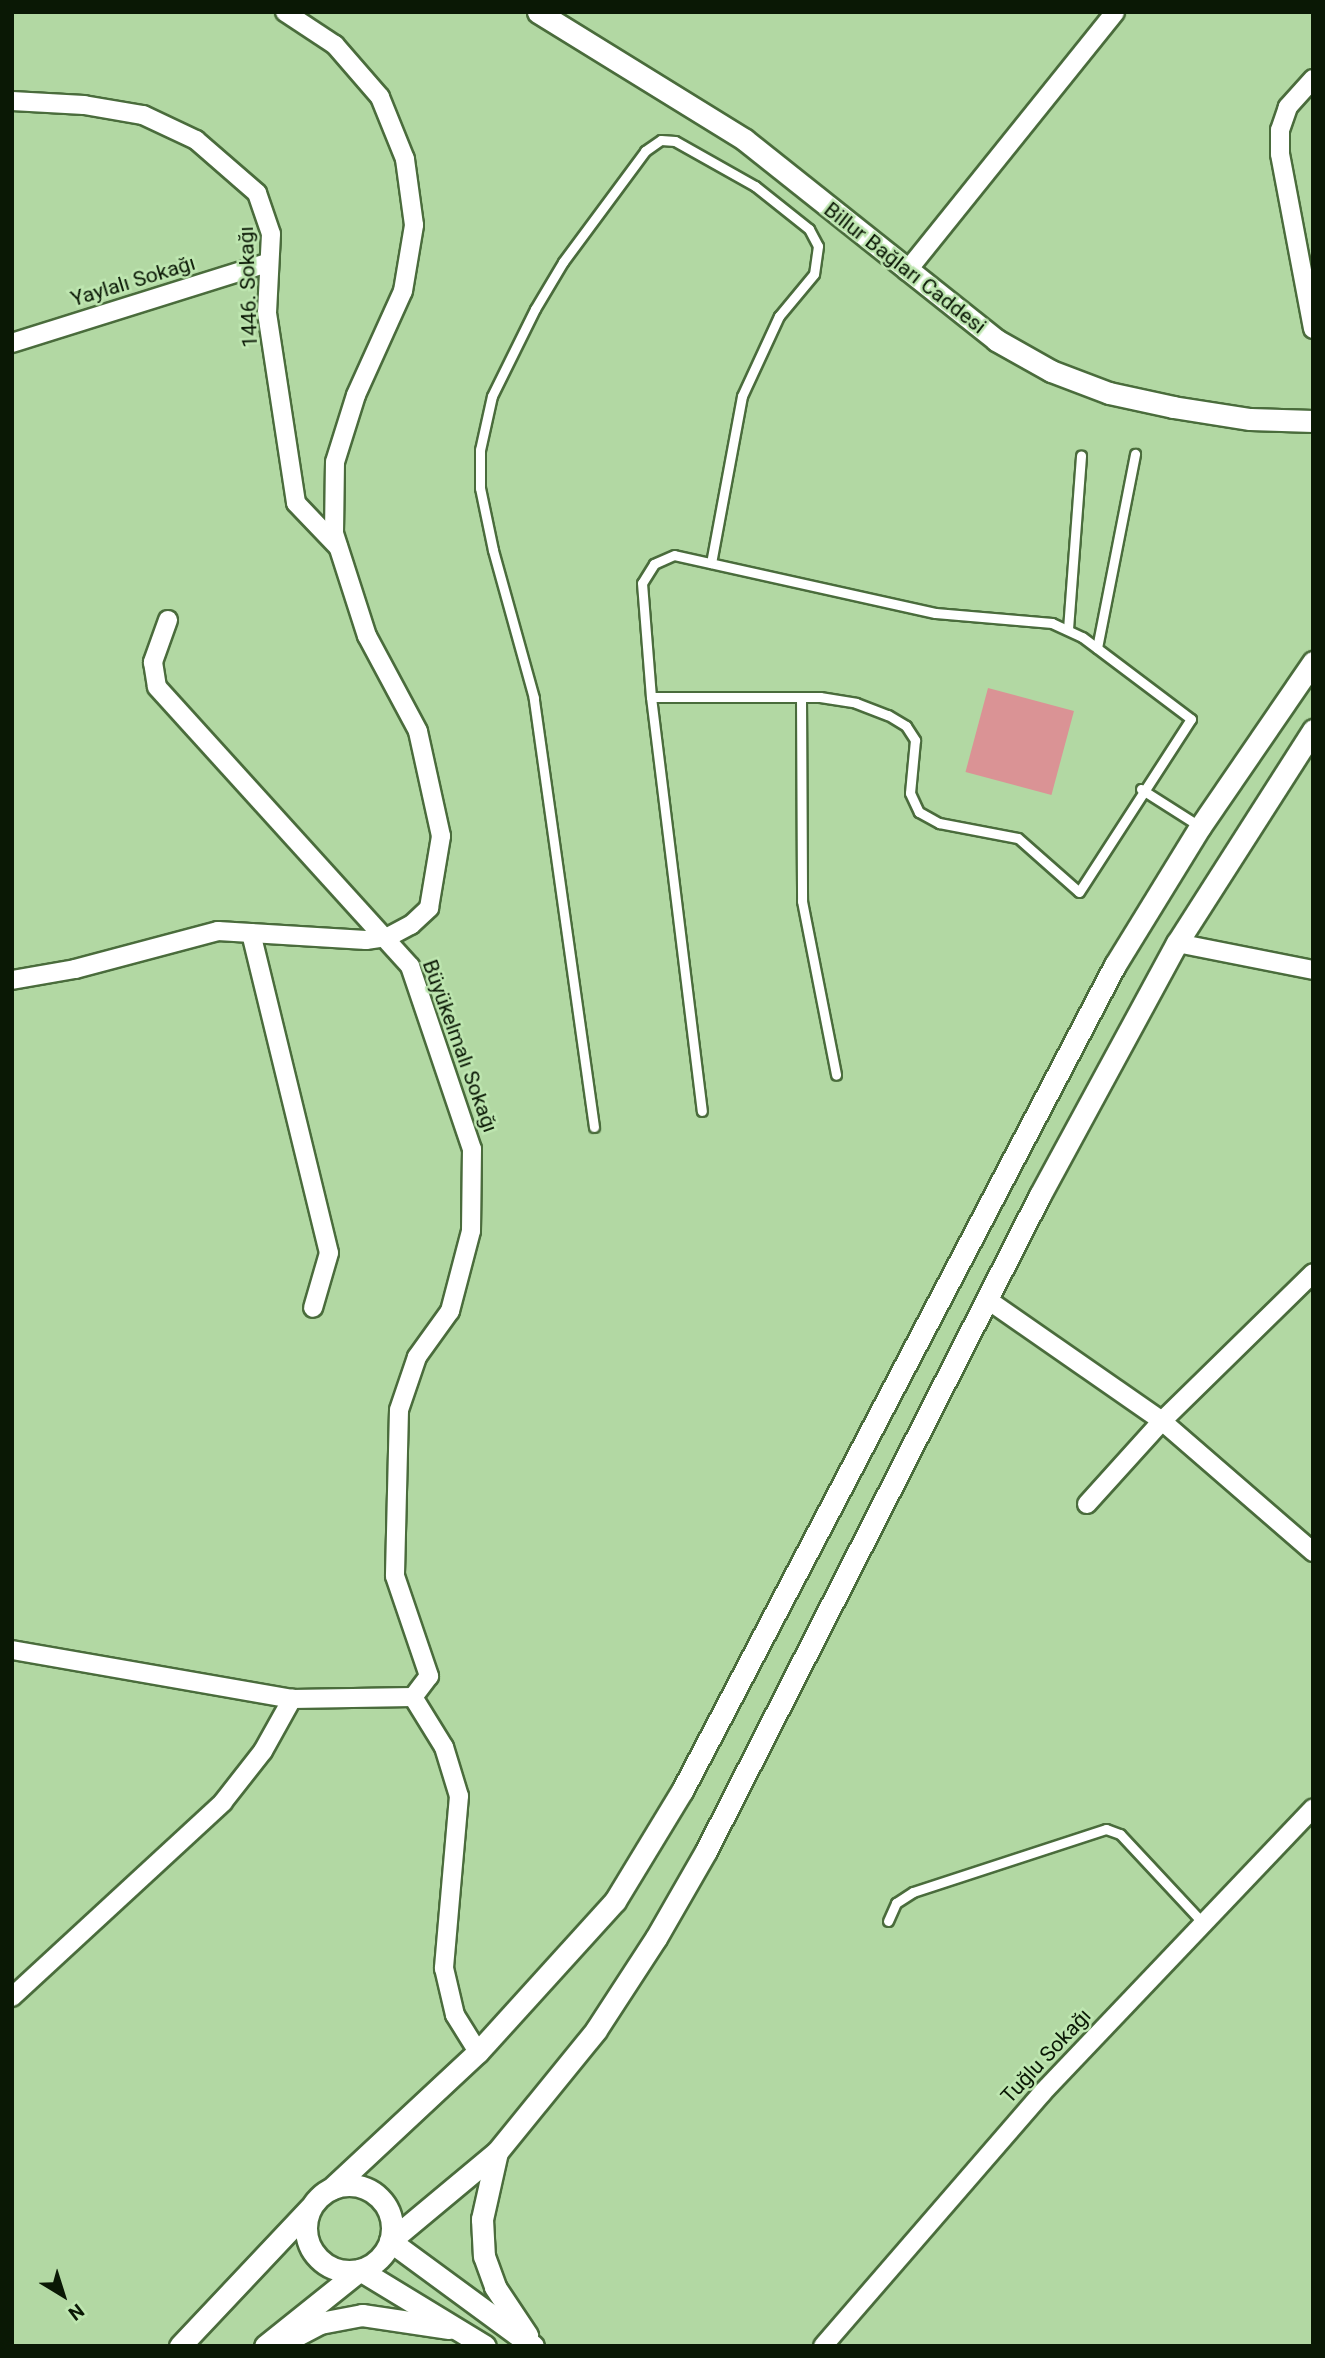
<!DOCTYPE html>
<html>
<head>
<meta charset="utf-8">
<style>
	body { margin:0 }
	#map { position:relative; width:1325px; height:2358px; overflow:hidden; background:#b2d8a3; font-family:Roboto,sans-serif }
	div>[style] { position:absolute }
	.green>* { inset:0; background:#da9395; transform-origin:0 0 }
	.roads { filter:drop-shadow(2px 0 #4a6c3c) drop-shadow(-2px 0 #4a6c3c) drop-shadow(0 2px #4a6c3c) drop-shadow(0 -2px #4a6c3c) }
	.service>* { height:9px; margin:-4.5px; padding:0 4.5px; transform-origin:4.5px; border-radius:4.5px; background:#fff }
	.minor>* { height:18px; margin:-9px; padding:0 9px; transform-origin:9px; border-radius:9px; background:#fff }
	.tertiary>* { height:21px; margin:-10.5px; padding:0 10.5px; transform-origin:10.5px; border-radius:10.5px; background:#fff }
	.tertiary>.ring { margin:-10.5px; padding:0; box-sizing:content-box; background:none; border:21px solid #fff; border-radius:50% }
	span { translate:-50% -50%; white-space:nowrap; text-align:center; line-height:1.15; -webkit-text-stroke:5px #bee6b0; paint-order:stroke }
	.street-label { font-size:21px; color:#0a1805 }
	.frame { position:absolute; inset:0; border:14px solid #0a1805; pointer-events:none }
	.north { position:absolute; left:28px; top:2260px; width:70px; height:70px; -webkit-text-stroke:5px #bee6b0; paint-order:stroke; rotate:142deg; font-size:19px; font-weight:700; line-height:28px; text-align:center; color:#0a1805 }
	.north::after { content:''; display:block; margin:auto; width:24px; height:32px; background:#0a1805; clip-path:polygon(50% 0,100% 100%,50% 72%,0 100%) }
</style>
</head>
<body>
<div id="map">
	<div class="green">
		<i style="left:988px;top:688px;width:89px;height:87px;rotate:15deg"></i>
	</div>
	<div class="roads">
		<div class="service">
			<i style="left:1068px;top:629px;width:174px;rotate:-85.7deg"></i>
			<i style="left:1097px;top:648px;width:198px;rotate:-78.9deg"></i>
			<i style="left:651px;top:697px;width:169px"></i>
			<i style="left:820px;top:697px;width:36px;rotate:9deg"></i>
			<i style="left:856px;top:703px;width:34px;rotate:21deg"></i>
			<i style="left:888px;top:715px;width:21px;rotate:31deg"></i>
			<i style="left:906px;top:726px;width:17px;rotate:57deg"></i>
			<i style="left:915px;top:740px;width:53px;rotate:95.4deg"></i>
			<i style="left:910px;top:793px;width:21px;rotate:65deg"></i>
			<i style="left:919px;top:812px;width:23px;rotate:29deg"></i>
			<i style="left:939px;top:823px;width:80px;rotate:10.8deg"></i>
			<i style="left:1018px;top:838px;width:81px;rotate:41.5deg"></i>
			<i style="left:1079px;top:892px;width:206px;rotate:-57.1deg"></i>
			<i style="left:1191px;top:719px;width:136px;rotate:-143deg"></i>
			<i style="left:1082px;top:637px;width:33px;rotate:-155deg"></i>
			<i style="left:1052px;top:623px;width:117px;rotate:-175.1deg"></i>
			<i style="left:935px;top:613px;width:267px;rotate:-167.5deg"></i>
			<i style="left:674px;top:555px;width:22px;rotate:156deg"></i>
			<i style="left:654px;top:564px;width:22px;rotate:122deg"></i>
			<i style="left:642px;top:583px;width:114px;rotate:85.5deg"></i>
			<i style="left:651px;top:697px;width:417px;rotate:83deg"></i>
			<i style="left:801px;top:697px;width:204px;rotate:89.7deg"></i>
			<i style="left:802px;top:901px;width:177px;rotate:78.9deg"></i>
			<i style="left:1141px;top:789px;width:69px;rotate:32.5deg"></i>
			<i style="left:594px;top:1127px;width:433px;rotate:-98deg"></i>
			<i style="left:534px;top:698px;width:154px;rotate:-105.5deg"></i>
			<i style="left:493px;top:550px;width:63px;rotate:-101.8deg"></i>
			<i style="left:480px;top:488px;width:38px;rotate:-90deg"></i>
			<i style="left:480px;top:450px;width:55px;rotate:-77.5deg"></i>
			<i style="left:492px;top:396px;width:97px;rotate:-63.7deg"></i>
			<i style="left:535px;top:309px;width:55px;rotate:-59.2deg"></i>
			<i style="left:563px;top:262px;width:138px;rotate:-53.5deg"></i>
			<i style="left:645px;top:151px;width:19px;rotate:-35deg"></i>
			<i style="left:661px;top:140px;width:14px;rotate:4deg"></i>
			<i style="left:675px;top:141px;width:92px;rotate:29.4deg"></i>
			<i style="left:755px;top:186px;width:69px;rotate:38.5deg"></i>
			<i style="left:809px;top:229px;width:19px;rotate:62deg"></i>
			<i style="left:818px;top:246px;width:28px;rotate:98deg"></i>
			<i style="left:814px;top:274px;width:55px;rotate:129.8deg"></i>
			<i style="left:779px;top:316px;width:88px;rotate:114.8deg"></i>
			<i style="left:742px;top:396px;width:170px;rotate:100.5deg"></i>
			<i style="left:888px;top:1921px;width:20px;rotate:-66deg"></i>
			<i style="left:896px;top:1903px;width:20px;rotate:-33deg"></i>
			<i style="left:913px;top:1892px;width:203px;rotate:-18.1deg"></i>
			<i style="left:1106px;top:1829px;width:15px;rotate:20deg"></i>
			<i style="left:1120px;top:1834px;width:120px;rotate:47deg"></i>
		</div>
		<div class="minor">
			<i style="left:1313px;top:79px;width:38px;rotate:132deg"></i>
			<i style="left:1288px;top:107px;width:24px;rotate:109deg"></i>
			<i style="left:1280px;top:130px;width:24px;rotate:90deg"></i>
			<i style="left:1280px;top:154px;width:178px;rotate:79.3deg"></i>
			<i style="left:12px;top:101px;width:72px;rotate:3.2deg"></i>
			<i style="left:84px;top:105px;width:60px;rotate:9.6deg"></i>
			<i style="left:143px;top:115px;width:59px;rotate:25.3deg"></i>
			<i style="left:196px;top:140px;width:81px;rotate:41deg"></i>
			<i style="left:257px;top:193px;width:43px;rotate:71.1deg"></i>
			<i style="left:271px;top:234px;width:79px;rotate:92.9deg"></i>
			<i style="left:267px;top:313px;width:192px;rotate:81.3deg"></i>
			<i style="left:296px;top:503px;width:61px;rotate:46.3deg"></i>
			<i style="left:907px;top:271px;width:332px;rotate:-51.2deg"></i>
			<i style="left:12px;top:343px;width:268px;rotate:-17.4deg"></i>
			<i style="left:168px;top:620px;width:45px;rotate:109.7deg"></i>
			<i style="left:153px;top:662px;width:25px;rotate:81deg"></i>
			<i style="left:157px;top:687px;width:377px;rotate:47.8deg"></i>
			<i style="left:410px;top:966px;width:193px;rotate:71.3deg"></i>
			<i style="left:472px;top:1149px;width:82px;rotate:90.7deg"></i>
			<i style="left:471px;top:1231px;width:83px;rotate:104.7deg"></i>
			<i style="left:450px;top:1311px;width:57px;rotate:125.7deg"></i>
			<i style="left:417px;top:1357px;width:56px;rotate:108.8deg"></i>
			<i style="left:399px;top:1410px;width:166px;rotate:91.4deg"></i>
			<i style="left:395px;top:1576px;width:106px;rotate:71.2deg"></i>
			<i style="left:429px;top:1676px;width:26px;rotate:127deg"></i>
			<i style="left:413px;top:1697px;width:59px;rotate:58.2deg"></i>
			<i style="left:444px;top:1747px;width:51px;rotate:73deg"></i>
			<i style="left:459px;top:1796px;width:173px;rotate:95deg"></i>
			<i style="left:444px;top:1968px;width:48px;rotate:76.8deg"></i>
			<i style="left:455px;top:2015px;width:44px;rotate:58.1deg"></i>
			<i style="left:251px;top:933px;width:329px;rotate:76.3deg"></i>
			<i style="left:329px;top:1253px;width:57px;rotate:106.2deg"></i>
			<i style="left:1177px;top:943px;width:139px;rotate:11.2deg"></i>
			<i style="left:12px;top:980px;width:64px;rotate:-9.9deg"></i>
			<i style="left:75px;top:969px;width:148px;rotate:-14.9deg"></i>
			<i style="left:218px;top:931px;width:148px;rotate:3.5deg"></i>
			<i style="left:366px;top:940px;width:22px;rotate:-8deg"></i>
			<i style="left:388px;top:937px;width:26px;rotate:-28deg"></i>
			<i style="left:411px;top:925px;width:25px;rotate:-43deg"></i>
			<i style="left:429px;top:908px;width:73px;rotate:-80.5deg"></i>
			<i style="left:441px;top:836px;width:107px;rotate:-102.4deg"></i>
			<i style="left:418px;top:731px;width:108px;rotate:-118.2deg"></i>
			<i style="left:367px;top:636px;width:108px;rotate:-107.8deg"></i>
			<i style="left:334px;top:533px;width:71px;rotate:-89.2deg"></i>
			<i style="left:335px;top:462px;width:70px;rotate:-72.6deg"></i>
			<i style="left:356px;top:395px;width:114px;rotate:-65.7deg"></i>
			<i style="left:403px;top:291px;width:67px;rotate:-80.5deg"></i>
			<i style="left:414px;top:225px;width:67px;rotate:-97.8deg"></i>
			<i style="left:405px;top:159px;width:67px;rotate:-112deg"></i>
			<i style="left:380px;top:97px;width:69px;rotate:-130.9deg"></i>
			<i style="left:335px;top:45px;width:60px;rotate:-146.6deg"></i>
			<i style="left:988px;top:1300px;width:212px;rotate:34.8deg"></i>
			<i style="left:1162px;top:1421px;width:200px;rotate:40.9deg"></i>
			<i style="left:1087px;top:1504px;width:112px;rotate:-47.9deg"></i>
			<i style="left:1162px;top:1421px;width:211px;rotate:-44.4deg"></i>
			<i style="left:12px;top:1650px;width:284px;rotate:9.9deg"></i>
			<i style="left:292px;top:1699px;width:121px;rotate:-0.9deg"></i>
			<i style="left:12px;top:1997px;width:287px;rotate:-42.7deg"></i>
			<i style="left:223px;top:1802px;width:65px;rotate:-51.9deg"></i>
			<i style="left:263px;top:1751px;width:60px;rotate:-60.9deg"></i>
			<i style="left:823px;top:2346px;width:335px;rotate:-49.1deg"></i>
			<i style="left:1042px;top:2093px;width:393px;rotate:-46.4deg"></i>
		</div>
		<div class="tertiary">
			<i style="left:538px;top:12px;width:243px;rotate:31.7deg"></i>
			<i style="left:745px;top:140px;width:321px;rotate:38.5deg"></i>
			<i style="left:996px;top:340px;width:63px;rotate:29.4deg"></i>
			<i style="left:1051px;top:371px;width:62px;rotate:20.8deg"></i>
			<i style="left:1109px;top:393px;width:66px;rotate:12.3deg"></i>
			<i style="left:1173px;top:407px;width:78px;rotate:8.9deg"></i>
			<i style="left:1250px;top:419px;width:63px;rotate:1.8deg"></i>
			<i style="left:497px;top:2152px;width:69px;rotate:102.6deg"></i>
			<i style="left:482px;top:2219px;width:37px;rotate:87deg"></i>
			<i style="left:484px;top:2256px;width:33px;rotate:70deg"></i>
			<i style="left:495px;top:2287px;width:58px;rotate:56.3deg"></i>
			<i class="ring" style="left:306px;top:2185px;width:65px;height:65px"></i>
			<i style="left:331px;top:2189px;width:201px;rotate:-43deg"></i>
			<i style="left:478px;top:2052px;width:204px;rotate:-47.8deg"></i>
			<i style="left:615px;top:1901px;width:129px;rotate:-58.7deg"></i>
			<i style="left:682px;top:1791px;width:933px;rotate:-62.34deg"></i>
			<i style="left:1115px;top:965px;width:162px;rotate:-58.4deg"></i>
			<i style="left:1200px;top:827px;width:200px;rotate:-55.6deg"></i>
			<i style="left:282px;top:2343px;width:43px;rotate:-27.8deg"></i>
			<i style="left:320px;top:2323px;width:43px;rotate:-10.8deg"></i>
			<i style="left:362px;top:2315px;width:88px;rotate:8.5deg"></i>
			<i style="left:180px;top:2346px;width:190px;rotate:-46.7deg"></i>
			<i style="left:265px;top:2346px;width:122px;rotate:-38.7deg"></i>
			<i style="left:360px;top:2270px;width:146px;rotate:31.3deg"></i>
			<i style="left:533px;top:2346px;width:177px;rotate:-143.7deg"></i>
			<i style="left:390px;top:2241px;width:139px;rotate:-39.8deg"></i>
			<i style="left:497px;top:2152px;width:157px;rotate:-50.9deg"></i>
			<i style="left:596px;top:2030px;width:110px;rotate:-56.9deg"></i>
			<i style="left:656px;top:1938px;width:100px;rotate:-60.1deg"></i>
			<i style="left:706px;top:1851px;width:736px;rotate:-63.02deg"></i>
			<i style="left:1040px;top:1195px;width:287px;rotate:-61.5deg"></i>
			<i style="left:1177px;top:943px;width:253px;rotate:-57.4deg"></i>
		</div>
	</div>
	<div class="street-label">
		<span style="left:905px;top:268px;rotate:38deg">Billur Bağları Caddesi</span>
		<span style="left:133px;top:281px;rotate:-17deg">Yaylalı Sokağı</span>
		<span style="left:248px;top:287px;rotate:-92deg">1446. Sokağı</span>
		<span style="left:460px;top:1046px;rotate:70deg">Büyükelmalı Sokağı</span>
		<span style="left:1046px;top:2056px;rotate:-47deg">Tuğlu Sokağı</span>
	</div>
	<div class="frame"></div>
	<div class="north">N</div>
</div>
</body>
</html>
